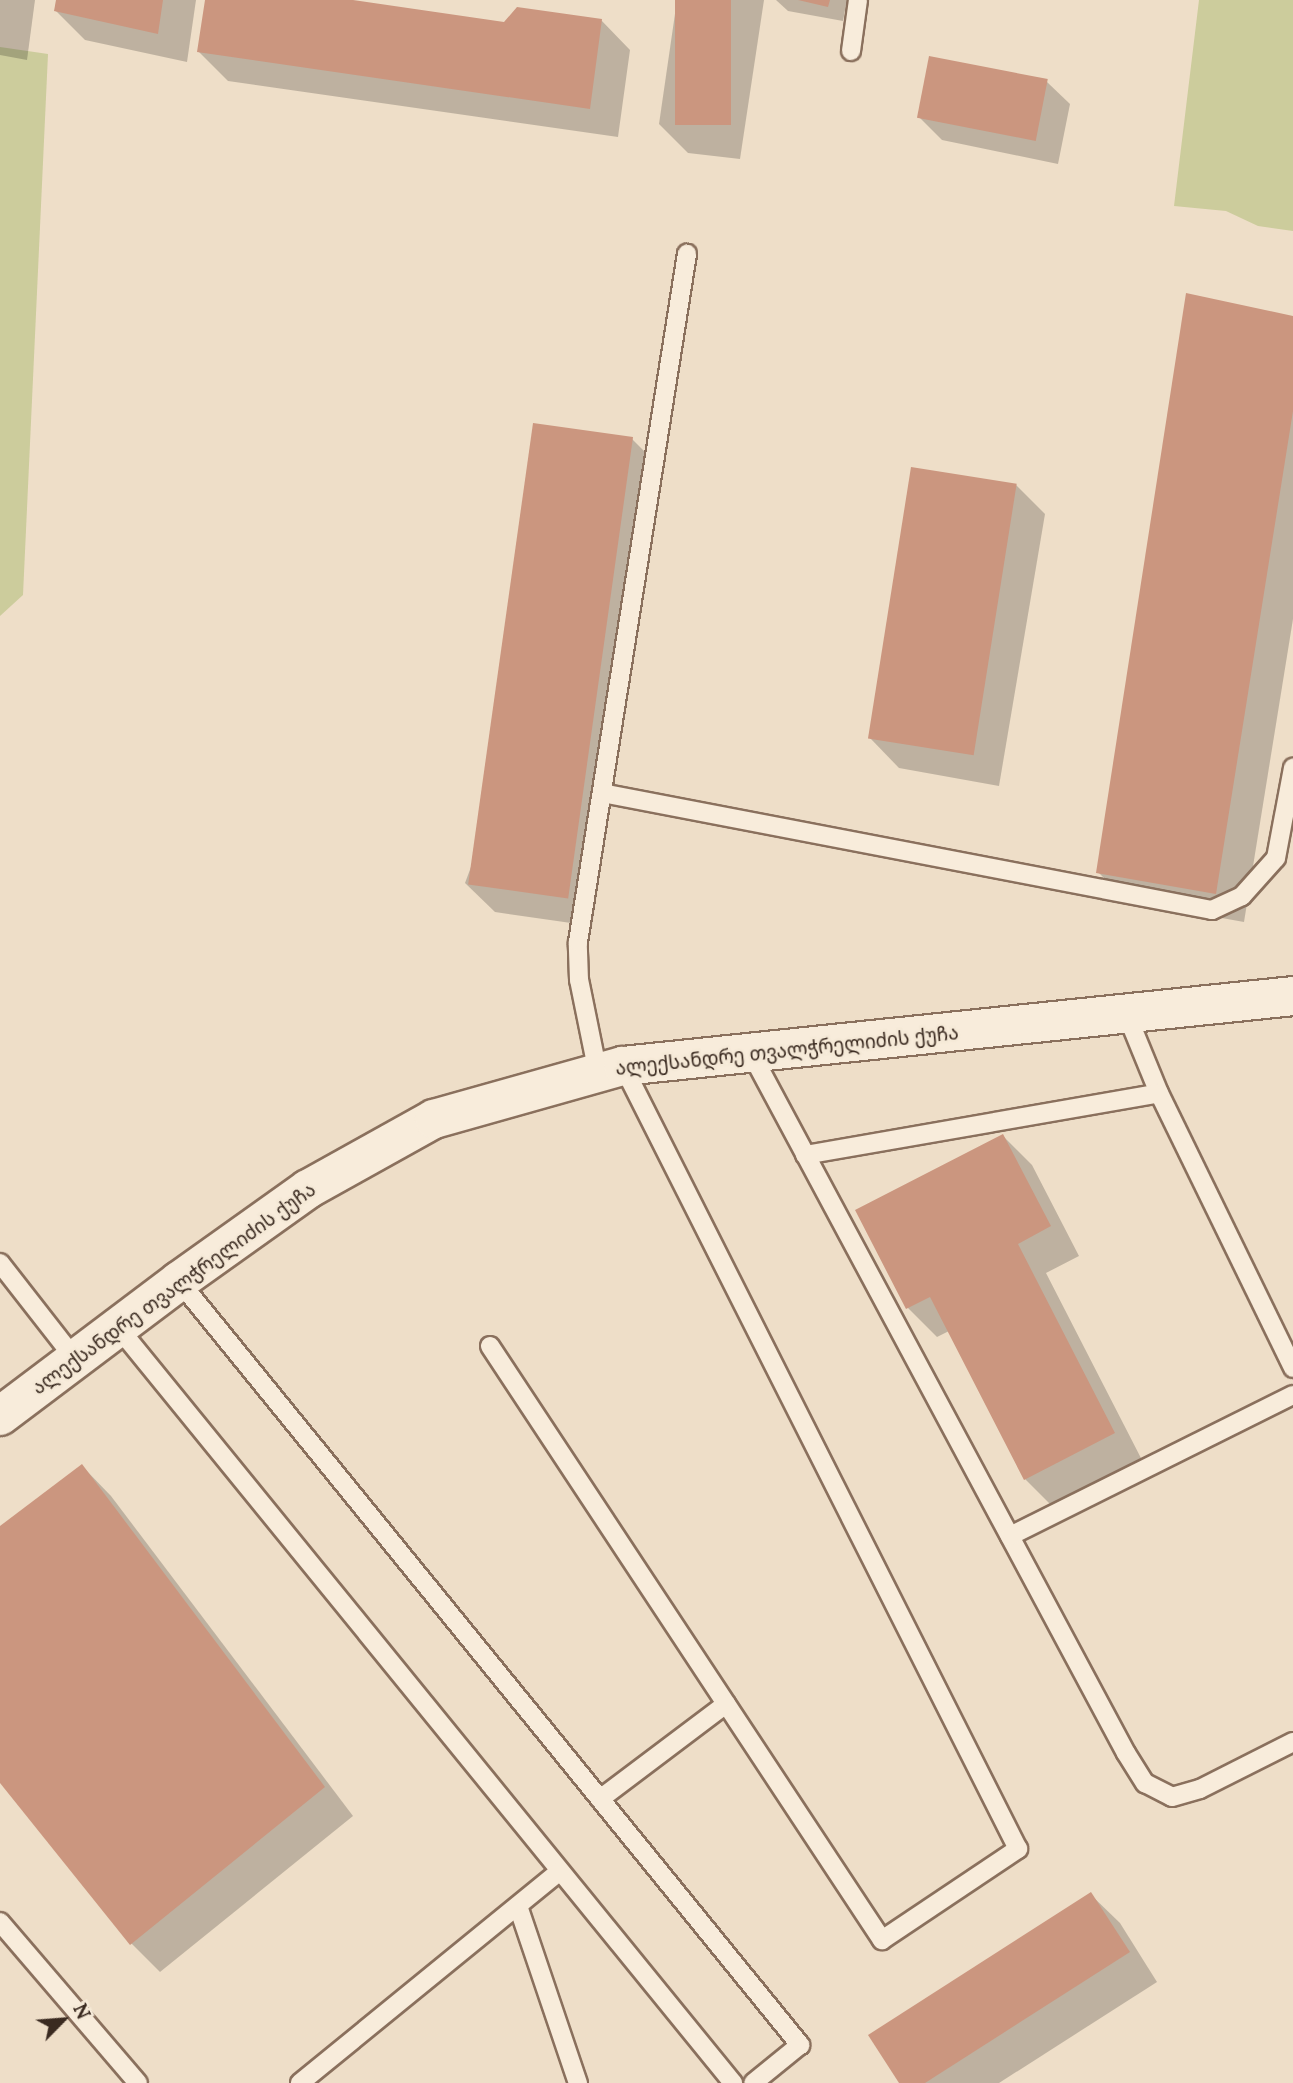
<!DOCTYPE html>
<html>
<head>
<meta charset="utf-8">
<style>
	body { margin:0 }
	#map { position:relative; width:1293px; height:2083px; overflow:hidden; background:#eedec8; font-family:Lora,"Noto Sans Georgian",serif }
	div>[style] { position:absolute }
	.green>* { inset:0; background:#cccc9c }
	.shadow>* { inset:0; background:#0003 }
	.building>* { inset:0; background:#cb967f; transform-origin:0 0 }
	.roads { filter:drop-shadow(2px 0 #8a705d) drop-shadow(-2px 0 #8a705d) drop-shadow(0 2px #8a705d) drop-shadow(0 -2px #8a705d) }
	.lane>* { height:18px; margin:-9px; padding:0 9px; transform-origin:9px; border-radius:9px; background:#f8ecdb }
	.secondary>* { height:38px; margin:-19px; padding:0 19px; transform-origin:19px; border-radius:19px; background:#f8ecdb }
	span { translate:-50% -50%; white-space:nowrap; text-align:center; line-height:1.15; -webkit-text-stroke:5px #f5e9d7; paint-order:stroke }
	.street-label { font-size:19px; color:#3a2a20 }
	.north { position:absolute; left:28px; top:1985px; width:70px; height:70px; -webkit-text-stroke:5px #f5e9d7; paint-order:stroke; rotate:65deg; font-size:19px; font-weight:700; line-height:28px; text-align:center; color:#3a2a20 }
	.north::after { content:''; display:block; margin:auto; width:24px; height:32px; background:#3a2a20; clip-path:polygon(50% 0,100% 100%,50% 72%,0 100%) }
</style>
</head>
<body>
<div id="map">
	<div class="green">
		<i style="clip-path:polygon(1199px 0,1293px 0,1293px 231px,1258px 226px,1226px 211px,1174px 206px)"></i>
		<i style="clip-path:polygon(0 47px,48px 54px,23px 595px,0 616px)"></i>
	</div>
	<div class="shadow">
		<i style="clip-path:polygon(0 0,35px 0,27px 60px,0 55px)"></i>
		<i style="clip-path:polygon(58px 0,196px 0,187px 62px,85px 40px,56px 11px)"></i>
		<i style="clip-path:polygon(206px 0,341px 0,504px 23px,601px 20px,630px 50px,618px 137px,228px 81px,199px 52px)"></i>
		<i style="clip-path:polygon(677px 0,764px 0,740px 159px,688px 153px,659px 124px)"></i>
		<i style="clip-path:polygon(776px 0,847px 0,843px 21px,788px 11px)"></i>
		<i style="clip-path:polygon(1047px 82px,1070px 104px,1058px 164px,942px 140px,919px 117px)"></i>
		<i style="clip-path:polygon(1293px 317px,1293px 619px,1244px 922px,1127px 901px,1098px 872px)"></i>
		<i style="clip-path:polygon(632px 439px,661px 468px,592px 926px,495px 912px,465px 883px)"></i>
		<i style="clip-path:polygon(1016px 485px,1045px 514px,999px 786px,899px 768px,870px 738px)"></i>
		<i style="clip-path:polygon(1003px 1136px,1032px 1165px,1079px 1256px,1046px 1273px,1143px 1462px,1054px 1508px,1025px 1479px,949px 1331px,937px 1337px,908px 1308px,858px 1211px)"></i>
		<i style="clip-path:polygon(82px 1466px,111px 1496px,353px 1816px,160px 1972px,131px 1943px,0 1780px,0 1528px)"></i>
		<i style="clip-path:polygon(1090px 1894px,1120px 1923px,1157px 1982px,999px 2083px,901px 2083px)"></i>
	</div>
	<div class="building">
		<i style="clip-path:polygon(56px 0,163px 0,158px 34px,54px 11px)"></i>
		<i style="clip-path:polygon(205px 0,353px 0,504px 22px,517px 7px,602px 19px,590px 109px,197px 52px)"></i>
		<i style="left:675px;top:0;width:56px;height:125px"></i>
		<i style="clip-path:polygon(798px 0,830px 0,828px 7px)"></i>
		<i style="left:929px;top:56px;width:121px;height:63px;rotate:11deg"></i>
		<i style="clip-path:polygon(1186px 293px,1293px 316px,1293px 411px,1216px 894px,1096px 873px)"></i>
		<i style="left:533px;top:423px;width:101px;height:466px;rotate:8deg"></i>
		<i style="left:911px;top:467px;width:107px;height:275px;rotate:9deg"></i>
		<i style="clip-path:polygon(1003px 1134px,1051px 1226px,1018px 1244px,1115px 1433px,1024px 1480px,930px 1297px,906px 1309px,855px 1210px)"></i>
		<i style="clip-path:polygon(82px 1464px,325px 1787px,130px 1945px,0 1783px,0 1526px)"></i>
		<i style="clip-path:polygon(1091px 1892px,1130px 1952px,925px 2083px,899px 2083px,868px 2035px)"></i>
	</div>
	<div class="roads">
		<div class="lane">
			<i style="left:851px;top:51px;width:51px;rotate:-82.2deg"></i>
			<i style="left:602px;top:793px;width:621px;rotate:10.86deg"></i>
			<i style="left:1212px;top:910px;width:33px;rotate:-25deg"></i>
			<i style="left:1242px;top:896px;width:51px;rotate:-48.2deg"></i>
			<i style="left:1276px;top:858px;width:92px;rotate:-79.3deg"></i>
			<i style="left:1127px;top:1015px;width:84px;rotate:67.7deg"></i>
			<i style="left:1159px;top:1093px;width:306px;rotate:64deg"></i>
			<i style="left:751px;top:1053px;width:794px;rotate:61.82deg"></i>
			<i style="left:1126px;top:1753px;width:36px;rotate:58deg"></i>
			<i style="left:1145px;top:1783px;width:30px;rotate:27deg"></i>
			<i style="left:1172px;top:1797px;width:29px;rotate:-16deg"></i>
			<i style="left:1200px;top:1789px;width:104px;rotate:-26.8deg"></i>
			<i style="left:598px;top:1073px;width:95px;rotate:-101.5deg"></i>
			<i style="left:579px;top:980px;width:38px;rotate:-92deg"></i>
			<i style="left:578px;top:942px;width:697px;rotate:-81deg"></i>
			<i style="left:805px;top:1155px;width:359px;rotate:-9.9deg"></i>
			<i style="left:0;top:1263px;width:122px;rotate:52deg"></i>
			<i style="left:179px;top:1281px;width:985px;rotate:50.89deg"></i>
			<i style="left:800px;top:2045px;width:60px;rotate:141deg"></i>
			<i style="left:117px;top:1326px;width:976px;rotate:50.86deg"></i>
			<i style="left:490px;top:1346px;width:712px;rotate:56.58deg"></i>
			<i style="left:882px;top:1940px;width:164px;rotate:-33.8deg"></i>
			<i style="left:1018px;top:1849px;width:877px;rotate:-116.77deg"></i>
			<i style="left:1010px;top:1536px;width:316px;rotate:-26.5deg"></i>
			<i style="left:600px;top:1799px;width:158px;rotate:-37deg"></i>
			<i style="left:518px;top:1906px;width:187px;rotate:71.3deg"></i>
			<i style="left:0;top:1922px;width:212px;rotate:49.4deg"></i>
			<i style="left:300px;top:2083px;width:335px;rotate:-39.2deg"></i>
		</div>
		<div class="secondary">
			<i style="left:0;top:1416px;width:224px;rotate:-37deg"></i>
			<i style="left:179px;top:1281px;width:158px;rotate:-35.5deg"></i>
			<i style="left:308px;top:1189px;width:144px;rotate:-29.1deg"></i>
			<i style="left:434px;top:1119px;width:196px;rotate:-15.7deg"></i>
			<i style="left:623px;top:1066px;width:674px;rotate:-5.96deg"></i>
		</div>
	</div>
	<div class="street-label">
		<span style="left:787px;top:1051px;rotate:-6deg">ალექსანდრე თვალჭრელიძის ქუჩა</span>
		<span style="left:174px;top:1289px;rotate:-36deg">ალექსანდრე თვალჭრელიძის ქუჩა</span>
	</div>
	<div class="north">N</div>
</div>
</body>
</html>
